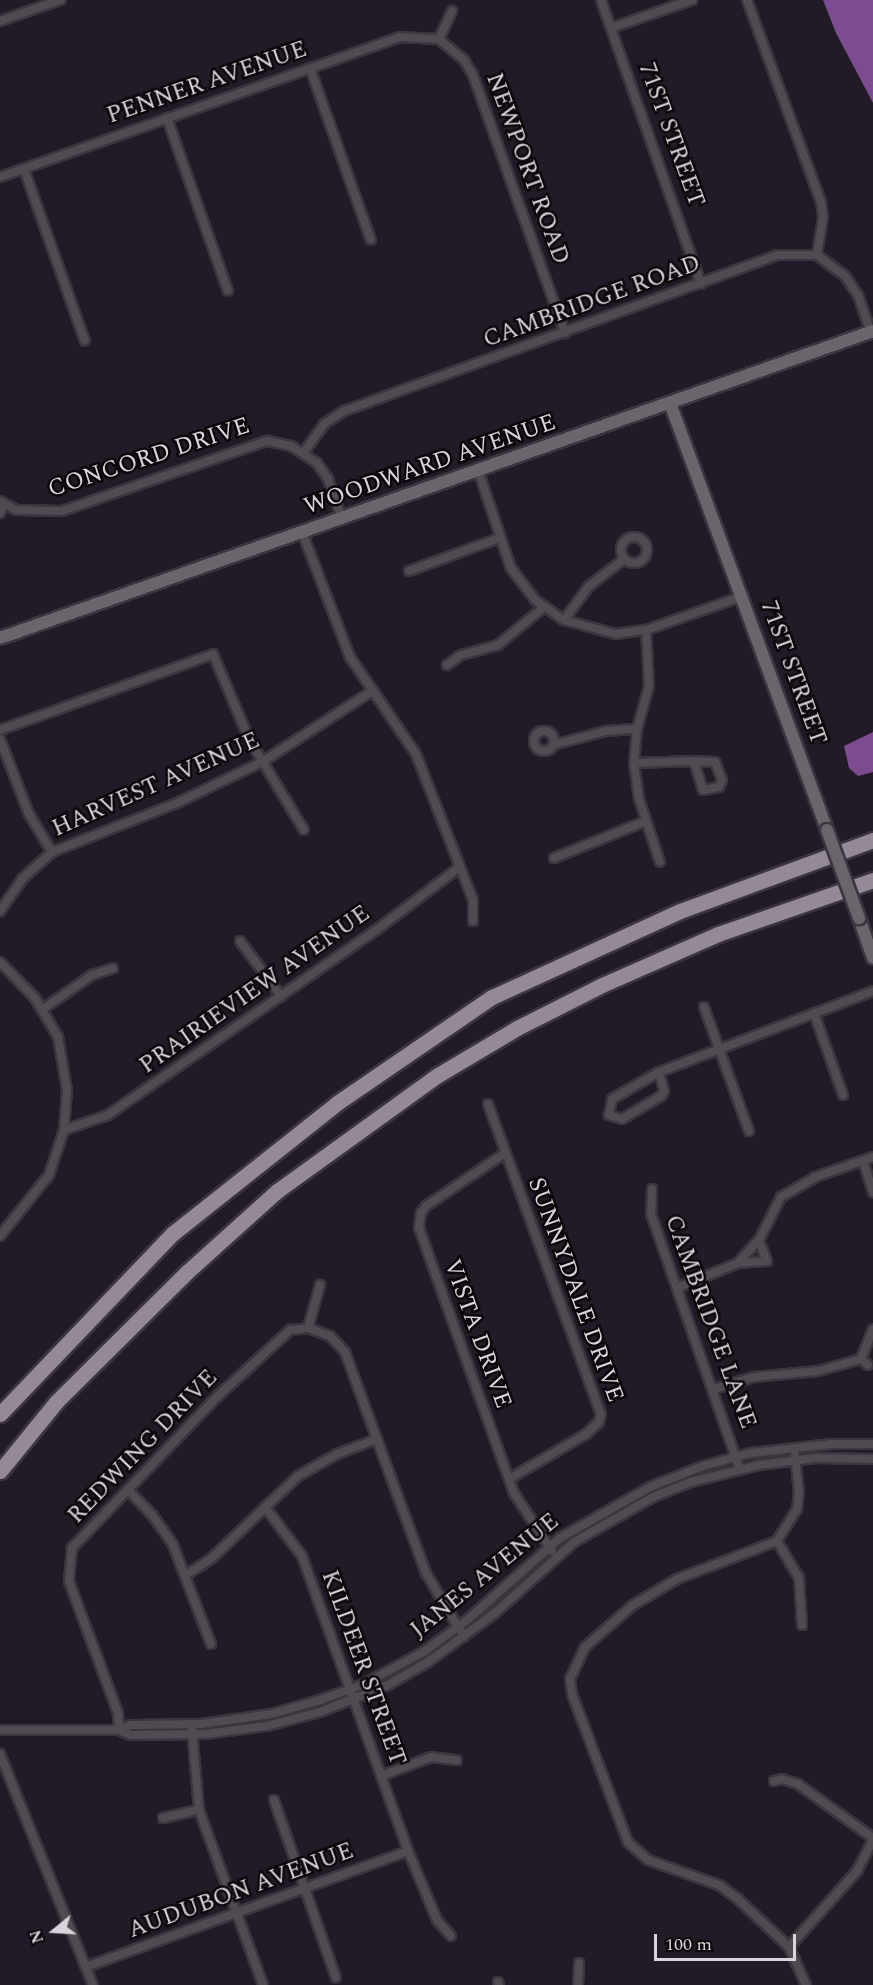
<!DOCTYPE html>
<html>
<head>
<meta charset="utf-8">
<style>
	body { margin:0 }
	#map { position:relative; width:873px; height:1985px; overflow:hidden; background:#221a26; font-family:Spectral,serif }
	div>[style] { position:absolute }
	.green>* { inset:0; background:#3c094e }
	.water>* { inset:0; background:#7d4b92 }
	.roads { filter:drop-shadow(2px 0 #3c343f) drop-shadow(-2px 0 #3c343f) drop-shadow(0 2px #3c343f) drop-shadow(0 -2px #3c343f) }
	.street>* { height:8px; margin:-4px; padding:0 4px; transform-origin:4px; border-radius:4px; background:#4f4b51 }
	.street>.ring { margin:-4px; padding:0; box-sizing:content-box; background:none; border:8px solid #4f4b51; border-radius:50% }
	.secondary>* { height:12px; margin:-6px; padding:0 6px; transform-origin:6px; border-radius:6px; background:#6a646d }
	.highway>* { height:15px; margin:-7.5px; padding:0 7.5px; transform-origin:7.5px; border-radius:7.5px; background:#938997 }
	.bridges { filter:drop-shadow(2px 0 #3c343f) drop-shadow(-2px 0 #3c343f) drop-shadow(0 2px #3c343f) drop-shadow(0 -2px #3c343f) }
	.secondary-bridge>* { height:12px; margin:-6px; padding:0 6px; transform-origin:6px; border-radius:6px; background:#6a646d }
	span { translate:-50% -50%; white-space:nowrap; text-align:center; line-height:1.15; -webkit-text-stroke:5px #0a070b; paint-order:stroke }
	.street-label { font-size:24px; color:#d9d3db }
	.north { position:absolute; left:24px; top:1901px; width:60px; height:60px; -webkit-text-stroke:4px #0a070b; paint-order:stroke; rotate:252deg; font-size:16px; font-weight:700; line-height:24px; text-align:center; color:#d9d3db }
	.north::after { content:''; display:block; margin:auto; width:21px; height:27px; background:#d9d3db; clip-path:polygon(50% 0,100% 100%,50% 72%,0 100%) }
	.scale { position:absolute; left:654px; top:1934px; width:142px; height:27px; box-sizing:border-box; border:3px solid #d9d3db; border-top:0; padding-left:8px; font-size:18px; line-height:21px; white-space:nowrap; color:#d9d3db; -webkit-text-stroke:4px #0a070b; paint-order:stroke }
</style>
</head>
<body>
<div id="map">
	<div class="green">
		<i style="clip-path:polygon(722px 1465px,632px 1504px,564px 1542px,652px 1490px)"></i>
		<i style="clip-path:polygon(543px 1560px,488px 1613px,472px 1625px,525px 1573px)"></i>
		<i style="clip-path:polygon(447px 1641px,428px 1659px,371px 1690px,369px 1686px)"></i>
	</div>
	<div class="water">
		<i style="clip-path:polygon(823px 0,873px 0,873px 103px,836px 33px)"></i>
		<i style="clip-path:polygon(873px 732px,873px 772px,858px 776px,849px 768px,844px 746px)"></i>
	</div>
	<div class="roads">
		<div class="street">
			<i style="left:601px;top:0;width:301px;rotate:70.6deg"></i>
			<i style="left:747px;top:0;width:215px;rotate:69.9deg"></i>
			<i style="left:821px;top:202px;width:15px;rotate:82deg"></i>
			<i style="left:823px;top:217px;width:38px;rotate:99deg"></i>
			<i style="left:0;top:21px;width:64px;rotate:-19.3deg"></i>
			<i style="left:611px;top:28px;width:86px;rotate:-19.1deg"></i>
			<i style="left:439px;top:39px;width:31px;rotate:-65deg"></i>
			<i style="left:310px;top:68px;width:182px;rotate:70.5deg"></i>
			<i style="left:167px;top:118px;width:183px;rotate:70.6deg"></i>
			<i style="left:24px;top:169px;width:182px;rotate:70.5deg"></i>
			<i style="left:0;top:177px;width:423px;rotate:-19.3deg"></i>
			<i style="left:399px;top:37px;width:40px;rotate:2.9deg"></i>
			<i style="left:439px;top:39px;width:33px;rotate:40deg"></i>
			<i style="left:464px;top:60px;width:17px;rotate:59deg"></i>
			<i style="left:473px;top:75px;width:274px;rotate:70.4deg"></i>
			<i style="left:304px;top:452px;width:34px;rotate:-54deg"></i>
			<i style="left:324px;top:424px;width:24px;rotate:-33deg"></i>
			<i style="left:344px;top:411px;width:460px;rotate:-19.8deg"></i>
			<i style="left:777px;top:255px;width:40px"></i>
			<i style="left:817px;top:255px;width:35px;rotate:37deg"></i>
			<i style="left:845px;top:276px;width:23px;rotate:56deg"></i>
			<i style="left:858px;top:295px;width:39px;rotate:71deg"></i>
			<i style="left:478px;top:470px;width:103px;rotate:71.4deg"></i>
			<i style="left:511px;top:568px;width:40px;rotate:53deg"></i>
			<i style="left:535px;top:600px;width:35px;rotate:35deg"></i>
			<i style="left:564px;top:620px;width:54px;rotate:15.1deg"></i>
			<i style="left:616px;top:634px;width:30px;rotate:-8deg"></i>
			<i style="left:646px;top:630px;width:103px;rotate:-19.3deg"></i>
			<i style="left:0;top:501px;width:18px;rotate:29deg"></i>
			<i style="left:16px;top:510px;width:46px;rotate:1.2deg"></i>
			<i style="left:62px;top:511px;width:217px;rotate:-18.9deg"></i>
			<i style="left:267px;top:441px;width:25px;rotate:12deg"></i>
			<i style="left:291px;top:446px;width:31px;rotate:33deg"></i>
			<i style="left:317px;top:463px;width:19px;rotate:55deg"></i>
			<i style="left:328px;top:479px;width:41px;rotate:70.3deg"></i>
			<i style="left:0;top:513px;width:9px;rotate:-63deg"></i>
			<i style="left:302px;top:532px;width:134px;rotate:69deg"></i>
			<i style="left:350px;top:657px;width:117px;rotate:55.8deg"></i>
			<i style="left:416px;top:754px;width:157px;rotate:68.7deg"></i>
			<i style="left:473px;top:900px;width:21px;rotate:90deg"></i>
			<i class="ring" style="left:621px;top:537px;width:18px;height:18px"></i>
			<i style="left:409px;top:571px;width:96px;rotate:-20.1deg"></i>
			<i style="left:564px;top:620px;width:42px;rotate:-53.7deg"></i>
			<i style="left:589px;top:586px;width:44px;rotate:-37.6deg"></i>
			<i style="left:646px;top:630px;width:56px;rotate:86.9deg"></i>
			<i style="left:649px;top:686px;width:45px;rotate:105.6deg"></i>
			<i style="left:637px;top:729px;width:34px;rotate:95deg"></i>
			<i style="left:634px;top:763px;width:36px;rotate:82deg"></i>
			<i style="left:639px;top:799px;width:66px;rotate:71.6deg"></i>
			<i style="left:447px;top:665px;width:17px;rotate:-36deg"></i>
			<i style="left:461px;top:655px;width:38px;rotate:-15deg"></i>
			<i style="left:498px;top:645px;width:60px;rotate:-39.6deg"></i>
			<i style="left:0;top:730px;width:226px;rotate:-19.6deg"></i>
			<i style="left:213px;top:654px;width:92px;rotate:67deg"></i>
			<i style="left:249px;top:739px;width:106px;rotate:58.9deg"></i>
			<i class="ring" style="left:534px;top:731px;width:12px;height:12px"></i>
			<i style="left:0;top:739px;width:80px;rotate:68.9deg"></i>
			<i style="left:29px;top:814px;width:44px;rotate:58.8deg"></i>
			<i style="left:553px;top:745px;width:55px;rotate:-14.8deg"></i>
			<i style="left:606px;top:731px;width:31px;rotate:-4deg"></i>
			<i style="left:634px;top:763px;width:60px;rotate:-1.9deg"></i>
			<i style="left:694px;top:761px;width:30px;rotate:73deg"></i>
			<i style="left:703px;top:790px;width:16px;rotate:-11deg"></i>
			<i style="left:719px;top:787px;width:8px;rotate:-67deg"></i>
			<i style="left:722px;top:780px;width:19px;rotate:-111deg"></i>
			<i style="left:715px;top:762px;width:21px;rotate:-177deg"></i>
			<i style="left:554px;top:858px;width:99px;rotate:-21.9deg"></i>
			<i style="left:0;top:911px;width:39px;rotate:-55deg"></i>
			<i style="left:22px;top:879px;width:40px;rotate:-42deg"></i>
			<i style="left:52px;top:852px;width:134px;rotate:-21.4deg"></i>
			<i style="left:177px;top:803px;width:94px;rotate:-25.8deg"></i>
			<i style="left:262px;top:762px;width:131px;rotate:-32.8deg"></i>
			<i style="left:240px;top:941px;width:69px;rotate:53.3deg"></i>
			<i style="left:0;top:962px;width:50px;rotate:45.8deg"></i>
			<i style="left:35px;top:998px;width:45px;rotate:59.5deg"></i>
			<i style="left:58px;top:1037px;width:54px;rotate:80.4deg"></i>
			<i style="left:67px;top:1090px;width:40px;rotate:94.3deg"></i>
			<i style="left:64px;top:1130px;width:47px;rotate:108.4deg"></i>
			<i style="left:49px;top:1175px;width:78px;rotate:128.8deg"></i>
			<i style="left:704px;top:1007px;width:132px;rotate:70.1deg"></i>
			<i style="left:43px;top:1009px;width:60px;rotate:-34.8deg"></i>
			<i style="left:92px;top:975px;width:22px;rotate:-18deg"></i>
			<i style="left:814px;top:1013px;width:87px;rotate:70.5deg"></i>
			<i style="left:659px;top:1072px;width:229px;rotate:-20.7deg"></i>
			<i style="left:659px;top:1072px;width:20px;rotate:75deg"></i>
			<i style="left:664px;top:1091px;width:6px;rotate:121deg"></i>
			<i style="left:661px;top:1096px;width:45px;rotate:149.5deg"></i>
			<i style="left:622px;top:1119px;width:14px;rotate:-163deg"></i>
			<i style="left:609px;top:1115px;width:16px;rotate:-79deg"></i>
			<i style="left:612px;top:1099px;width:54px;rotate:-29.9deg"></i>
			<i style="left:488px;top:1104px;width:330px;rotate:70deg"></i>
			<i style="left:601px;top:1414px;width:8px;rotate:104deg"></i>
			<i style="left:599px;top:1422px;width:18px;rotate:137deg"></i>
			<i style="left:586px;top:1434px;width:89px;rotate:149.7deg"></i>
			<i style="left:64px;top:1130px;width:46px;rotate:-18.8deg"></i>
			<i style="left:108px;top:1115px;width:324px;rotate:-34.6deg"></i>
			<i style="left:375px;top:931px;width:106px;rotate:-37deg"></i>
			<i style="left:505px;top:1153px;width:95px;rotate:146.1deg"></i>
			<i style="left:426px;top:1206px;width:9px;rotate:126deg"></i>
			<i style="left:421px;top:1213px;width:15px;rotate:98deg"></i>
			<i style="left:419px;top:1228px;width:282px;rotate:70.3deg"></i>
			<i style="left:514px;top:1493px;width:69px;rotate:56.8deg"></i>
			<i style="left:863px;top:1161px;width:33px;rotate:72deg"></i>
			<i style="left:652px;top:1189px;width:25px;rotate:92deg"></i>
			<i style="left:651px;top:1214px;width:270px;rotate:70.8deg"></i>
			<i style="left:738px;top:1263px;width:31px;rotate:-48deg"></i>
			<i style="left:677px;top:1288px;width:66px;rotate:-22.3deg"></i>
			<i style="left:738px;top:1263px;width:29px;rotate:-4deg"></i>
			<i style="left:767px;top:1261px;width:22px;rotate:-111deg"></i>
			<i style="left:759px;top:1240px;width:48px;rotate:-62.9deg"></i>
			<i style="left:781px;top:1197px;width:39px;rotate:-30deg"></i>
			<i style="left:815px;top:1177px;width:61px;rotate:-19deg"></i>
			<i style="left:308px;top:1328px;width:45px;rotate:-74.4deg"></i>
			<i style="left:861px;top:1359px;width:9px;rotate:41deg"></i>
			<i style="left:714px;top:1389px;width:42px;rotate:-16.7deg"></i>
			<i style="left:754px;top:1377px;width:64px;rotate:-5.4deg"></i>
			<i style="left:818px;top:1371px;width:45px;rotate:-15.6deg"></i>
			<i style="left:861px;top:1359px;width:32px;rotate:-68deg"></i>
			<i style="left:795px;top:1455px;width:38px;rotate:84deg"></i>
			<i style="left:799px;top:1493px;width:16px;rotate:97deg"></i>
			<i style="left:797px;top:1509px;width:38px;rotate:122deg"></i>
			<i style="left:777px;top:1541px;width:107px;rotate:159.2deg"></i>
			<i style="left:677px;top:1579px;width:51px;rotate:149.4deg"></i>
			<i style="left:633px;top:1605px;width:64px;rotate:138.8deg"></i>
			<i style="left:585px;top:1647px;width:35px;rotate:115deg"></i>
			<i style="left:570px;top:1679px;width:15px;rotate:82deg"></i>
			<i style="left:572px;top:1694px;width:158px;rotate:69.3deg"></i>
			<i style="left:628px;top:1842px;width:27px;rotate:42deg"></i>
			<i style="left:648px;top:1860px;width:75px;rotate:19.4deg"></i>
			<i style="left:719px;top:1885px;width:24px;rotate:36deg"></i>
			<i style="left:738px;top:1899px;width:70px;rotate:43.3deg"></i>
			<i style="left:789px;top:1947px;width:42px;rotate:65.9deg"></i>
			<i style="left:128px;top:1490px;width:36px;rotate:46deg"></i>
			<i style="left:153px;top:1516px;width:35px;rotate:55deg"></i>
			<i style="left:173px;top:1545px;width:106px;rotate:69deg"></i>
			<i style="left:265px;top:1507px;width:61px;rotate:52.9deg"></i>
			<i style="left:302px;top:1556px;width:313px;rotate:70.2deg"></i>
			<i style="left:408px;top:1851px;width:75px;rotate:67.2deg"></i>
			<i style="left:437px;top:1920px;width:21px;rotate:49deg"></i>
			<i style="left:777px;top:1541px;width:43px;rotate:59.3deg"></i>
			<i style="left:799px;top:1578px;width:47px;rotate:86.3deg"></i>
			<i style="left:186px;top:1575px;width:31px;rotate:-33deg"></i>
			<i style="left:212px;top:1558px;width:119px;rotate:-43.6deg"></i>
			<i style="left:298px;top:1476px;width:45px;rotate:-29.4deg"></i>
			<i style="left:337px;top:1454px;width:43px;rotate:-20.6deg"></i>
			<i style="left:0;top:1730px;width:119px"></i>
			<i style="left:119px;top:1730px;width:13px;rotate:-23deg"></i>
			<i style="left:131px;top:1725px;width:70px;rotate:-0.8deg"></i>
			<i style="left:201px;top:1724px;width:71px;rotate:-8.1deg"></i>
			<i style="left:271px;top:1714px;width:51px;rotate:-15.9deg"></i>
			<i style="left:320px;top:1700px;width:47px;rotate:-20deg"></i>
			<i style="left:364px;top:1684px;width:69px;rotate:-28.4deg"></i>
			<i style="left:425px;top:1651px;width:52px;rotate:-36.4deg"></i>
			<i style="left:467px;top:1620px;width:124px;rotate:-41.4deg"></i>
			<i style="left:560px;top:1538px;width:103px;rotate:-29.5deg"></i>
			<i style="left:650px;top:1487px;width:57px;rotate:-21.6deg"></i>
			<i style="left:703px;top:1466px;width:50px;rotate:-15.2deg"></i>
			<i style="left:751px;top:1453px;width:81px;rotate:-6.4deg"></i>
			<i style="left:831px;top:1444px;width:42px"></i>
			<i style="left:119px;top:1730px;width:17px;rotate:-93deg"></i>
			<i style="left:118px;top:1713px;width:141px;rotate:-110.4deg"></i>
			<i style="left:69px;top:1581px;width:33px;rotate:-85deg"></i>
			<i style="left:72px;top:1548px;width:211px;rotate:-46.2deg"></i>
			<i style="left:218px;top:1396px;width:98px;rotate:-42.5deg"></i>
			<i style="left:290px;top:1330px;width:18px;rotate:-6deg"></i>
			<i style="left:308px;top:1328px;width:23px;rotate:20deg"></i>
			<i style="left:330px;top:1336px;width:22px;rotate:47deg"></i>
			<i style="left:345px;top:1352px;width:235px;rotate:69.9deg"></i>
			<i style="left:426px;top:1573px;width:74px;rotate:59.3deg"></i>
			<i style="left:119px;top:1730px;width:13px;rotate:23deg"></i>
			<i style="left:131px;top:1735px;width:74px;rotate:-0.8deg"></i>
			<i style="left:205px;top:1734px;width:63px;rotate:-7.4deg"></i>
			<i style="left:267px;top:1726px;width:55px;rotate:-14.8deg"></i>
			<i style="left:320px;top:1712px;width:73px;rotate:-21.7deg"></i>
			<i style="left:388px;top:1685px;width:46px;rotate:-29.9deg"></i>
			<i style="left:428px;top:1662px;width:83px;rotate:-36.2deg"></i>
			<i style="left:495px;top:1613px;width:106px;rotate:-41.9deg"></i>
			<i style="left:574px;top:1542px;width:91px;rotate:-29.7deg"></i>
			<i style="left:653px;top:1497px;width:41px;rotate:-21.5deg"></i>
			<i style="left:691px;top:1482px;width:70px;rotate:-14deg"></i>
			<i style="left:759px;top:1465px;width:57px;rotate:-7deg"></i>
			<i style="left:816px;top:1458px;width:57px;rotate:1deg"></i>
			<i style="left:192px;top:1730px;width:80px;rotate:85deg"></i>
			<i style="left:199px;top:1810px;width:186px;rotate:69.9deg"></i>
			<i style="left:0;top:1754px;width:249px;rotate:68.1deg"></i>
			<i style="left:381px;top:1776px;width:53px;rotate:-20.8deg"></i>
			<i style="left:431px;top:1757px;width:26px;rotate:7deg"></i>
			<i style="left:774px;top:1781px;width:8px;rotate:-14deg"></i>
			<i style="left:782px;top:1779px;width:17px;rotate:17deg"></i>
			<i style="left:798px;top:1784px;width:92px;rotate:35.8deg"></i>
			<i style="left:274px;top:1800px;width:188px;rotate:70.8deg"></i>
			<i style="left:163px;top:1818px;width:37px;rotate:-13deg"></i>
			<i style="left:789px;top:1947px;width:102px;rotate:-48.2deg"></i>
			<i style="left:857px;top:1871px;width:35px;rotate:-63deg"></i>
			<i style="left:86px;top:1967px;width:342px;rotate:-19.8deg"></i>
			<i style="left:498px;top:1982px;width:3px;rotate:72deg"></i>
			<i style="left:578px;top:1985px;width:22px;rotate:-87deg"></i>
		</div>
		<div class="secondary">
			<i style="left:670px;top:403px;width:455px;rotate:69.8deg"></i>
			<i style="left:0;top:638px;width:925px;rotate:-19.37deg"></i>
			<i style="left:859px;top:918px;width:42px;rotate:70.7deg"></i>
		</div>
		<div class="highway">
			<i style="left:0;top:1414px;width:249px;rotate:-46.3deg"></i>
			<i style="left:172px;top:1234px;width:211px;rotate:-38.4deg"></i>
			<i style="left:337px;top:1103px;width:188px;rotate:-34.4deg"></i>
			<i style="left:492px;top:997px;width:207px;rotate:-24.6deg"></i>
			<i style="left:680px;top:911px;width:206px;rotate:-20.2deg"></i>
			<i style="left:0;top:1471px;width:89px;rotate:-50.9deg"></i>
			<i style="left:56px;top:1402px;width:185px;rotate:-44.8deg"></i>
			<i style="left:187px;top:1272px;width:121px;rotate:-42deg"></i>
			<i style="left:277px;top:1191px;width:198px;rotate:-35.8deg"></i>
			<i style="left:438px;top:1075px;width:92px;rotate:-30.7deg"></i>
			<i style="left:517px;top:1028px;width:95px;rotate:-26.8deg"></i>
			<i style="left:602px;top:985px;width:127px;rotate:-23.7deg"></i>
			<i style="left:718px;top:934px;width:164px;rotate:-19.2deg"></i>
		</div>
	</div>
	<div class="bridges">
		<div class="secondary-bridge">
			<i style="left:827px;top:830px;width:94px;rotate:70deg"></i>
		</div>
	</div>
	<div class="street-label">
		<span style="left:207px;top:83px;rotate:-19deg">PENNER AVENUE</span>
		<span style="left:671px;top:135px;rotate:70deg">71ST STREET</span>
		<span style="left:527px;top:169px;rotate:70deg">NEWPORT ROAD</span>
		<span style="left:592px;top:302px;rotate:-20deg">CAMBRIDGE ROAD</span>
		<span style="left:149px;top:458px;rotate:-18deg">CONCORD DRIVE</span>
		<span style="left:430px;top:465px;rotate:-19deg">WOODWARD AVENUE</span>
		<span style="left:793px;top:673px;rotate:70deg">71ST STREET</span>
		<span style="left:156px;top:785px;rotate:-24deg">HARVEST AVENUE</span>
		<span style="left:255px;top:990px;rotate:-35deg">PRAIRIEVIEW AVENUE</span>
		<span style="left:575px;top:1290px;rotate:70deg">SUNNYDALE DRIVE</span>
		<span style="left:710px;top:1322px;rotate:70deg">CAMBRIDGE LANE</span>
		<span style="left:477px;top:1334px;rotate:70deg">VISTA DRIVE</span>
		<span style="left:143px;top:1447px;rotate:-46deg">REDWING DRIVE</span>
		<span style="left:485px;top:1576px;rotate:-39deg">JANES AVENUE</span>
		<span style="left:363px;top:1668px;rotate:70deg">KILDEER STREET</span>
		<span style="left:241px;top:1891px;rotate:-20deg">AUDUBON AVENUE</span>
	</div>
	<div class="north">N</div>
	<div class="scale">100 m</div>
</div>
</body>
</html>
